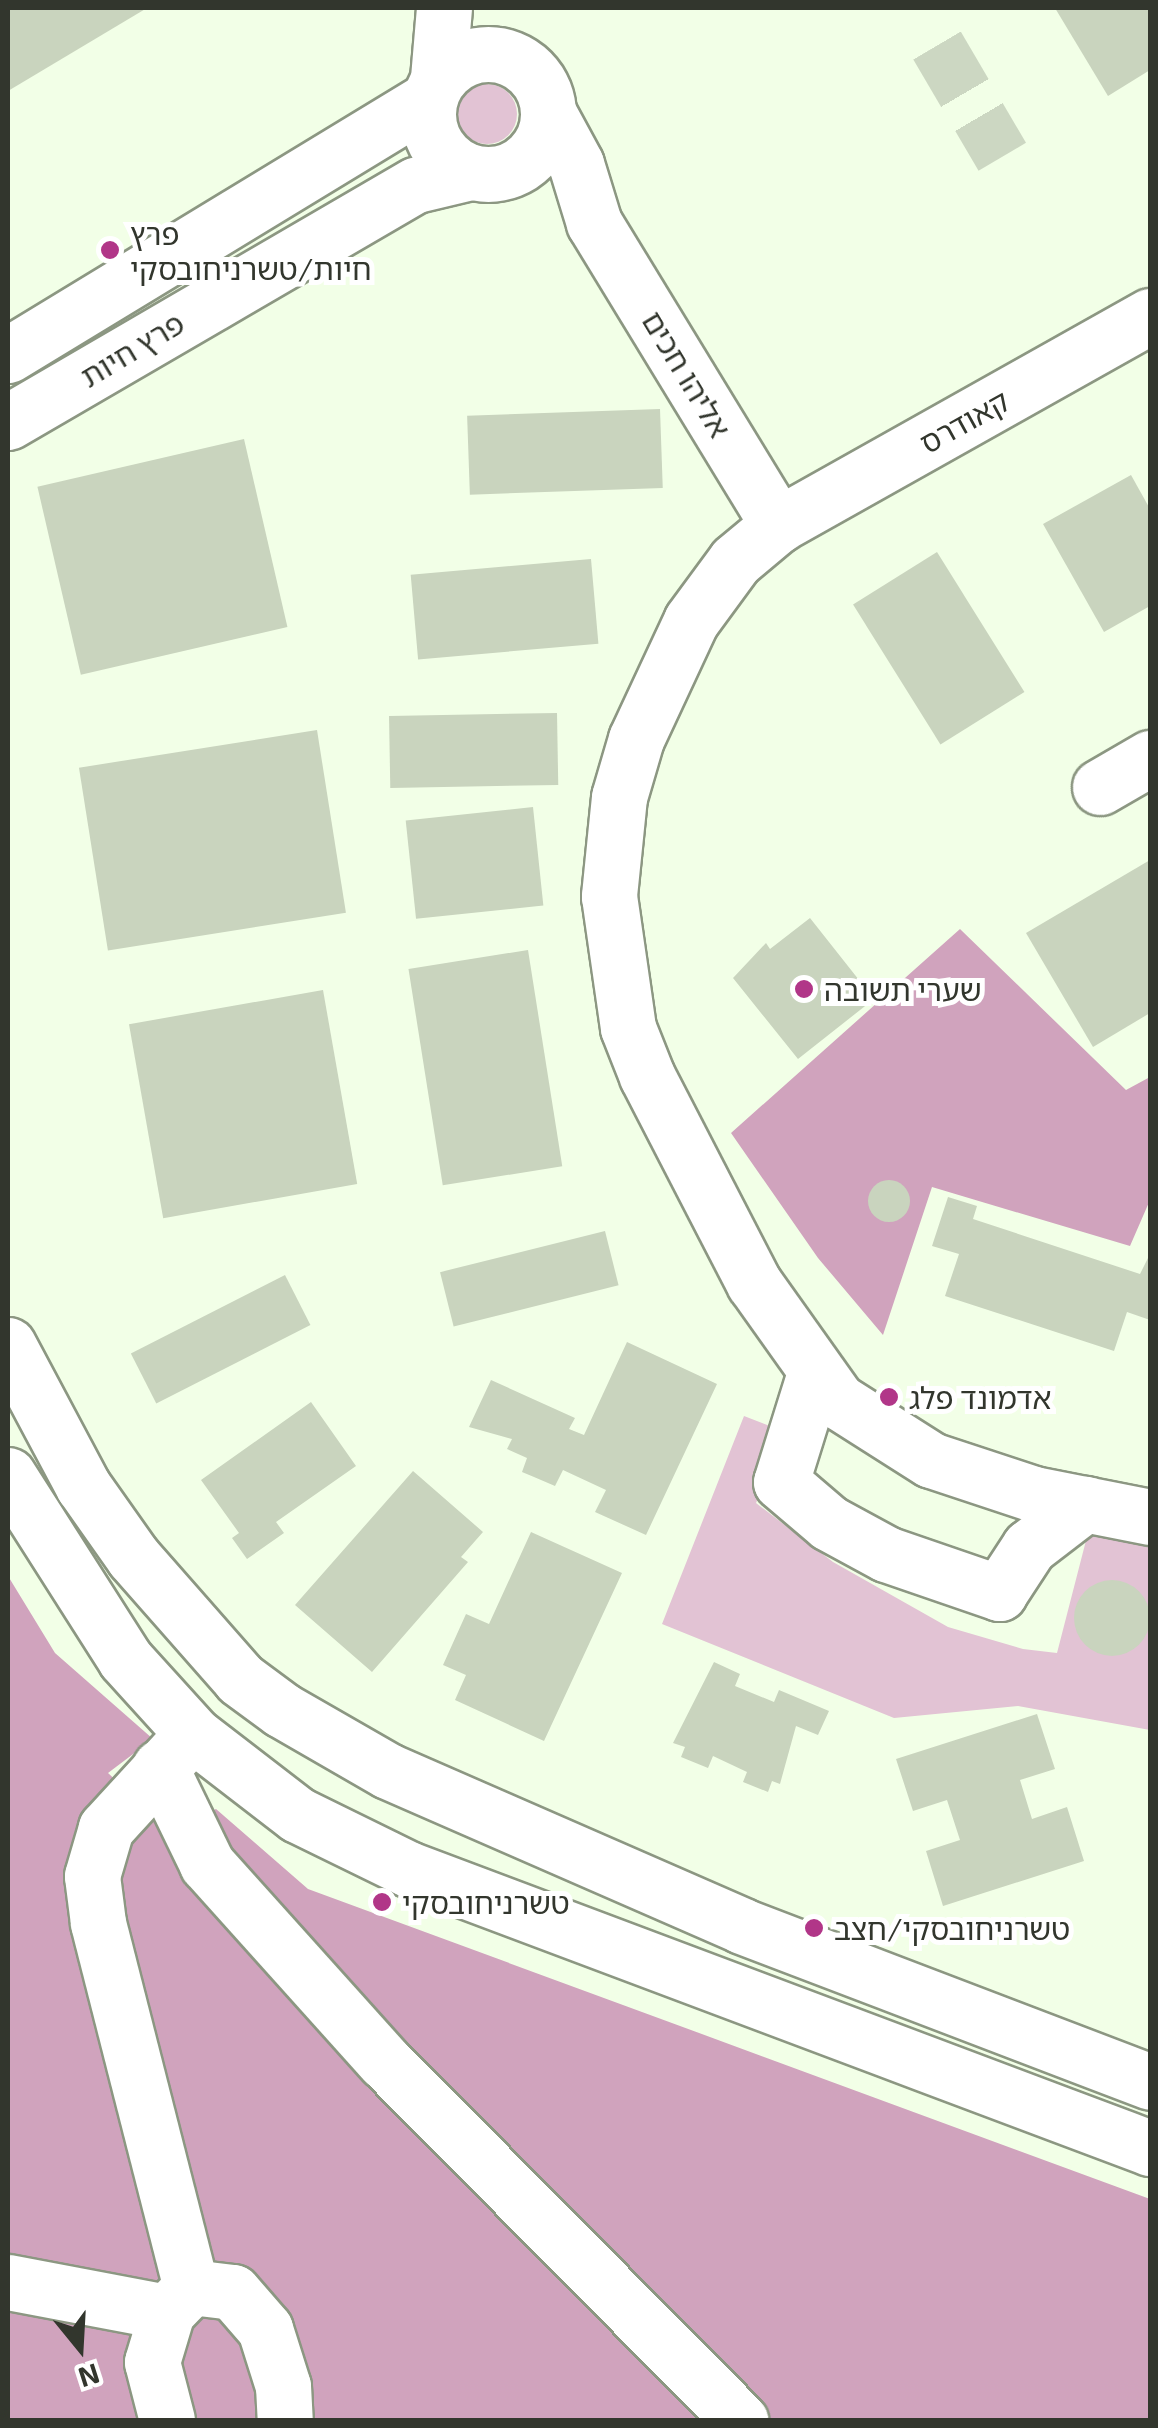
<!DOCTYPE html>
<html>
<head>
<meta charset="utf-8">
<style>
	body { margin:0 }
	#map { position:relative; width:1158px; height:2428px; overflow:hidden; background:#f2ffe7; font-family:"Exo 2","Noto Sans Hebrew",sans-serif }
	div>[style] { position:absolute }
	.green>* { inset:0; background:#e2c3d4 }
	.round { border-radius:50% }
	.forest>* { inset:0; background:#d0a3bd }
	.building>* { inset:0; background:#c9d4be; transform-origin:0 0 }
	.minor-tunnel>* { height:55px; margin-top:-27.5px; transform-origin:0; background:repeating-linear-gradient(90deg,#ccd7c2 0 55px,transparent 0 83px) }
	.roads { filter:drop-shadow(2px 0 #8c9782) drop-shadow(-2px 0 #8c9782) drop-shadow(0 2px #8c9782) drop-shadow(0 -2px #8c9782) }
	.minor>* { height:55px; margin:-27.5px; padding:0 27.5px; transform-origin:27.5px; border-radius:27.5px; background:#fff }
	.minor>.ring { margin:-27.5px; padding:0; box-sizing:content-box; background:none; border:55px solid #fff; border-radius:50% }
	.dots>* { width:28px; height:28px; translate:-50% -50%; box-sizing:border-box; border:5px solid #fff; border-radius:50% }
	span { translate:-50% -50%; white-space:nowrap; text-align:center; line-height:1.15; -webkit-text-stroke:10px #fff; paint-order:stroke }
	.poi-label { font-size:30px; color:#32362d }
	.left { translate:0 -50%; text-align:left }
	.street-label { font-size:30px; color:#32362d }
	.frame { position:absolute; inset:0; border:10px solid #32362d; pointer-events:none }
	.north { position:absolute; left:30px; top:2298px; width:100px; height:100px; -webkit-text-stroke:8px #fff; paint-order:stroke; rotate:162deg; font-size:28px; font-weight:700; line-height:40px; text-align:center; color:#32362d }
	.north::after { content:''; display:block; margin:auto; width:35px; height:45px; background:#32362d; clip-path:polygon(50% 0,100% 100%,50% 72%,0 100%) }
</style>
</head>
<body>
<div id="map">
	<div class="green">
		<i class="round" style="left:457px;top:84px;width:60px;height:60px"></i>
		<i style="clip-path:polygon(744px 1416px,788px 1433px,756px 1503px,833px 1562px,948px 1627px,1023px 1649px,1057px 1653px,1090px 1525px,1150px 1533px,1150px 1730px,1018px 1706px,894px 1718px,662px 1624px)"></i>
	</div>
	<div class="forest">
		<i style="clip-path:polygon(960px 929px,1126px 1090px,1150px 1077px,1150px 1200px,1130px 1246px,932px 1187px,883px 1335px,818px 1258px,731px 1133px)"></i>
		<i style="clip-path:polygon(8px 1576px,55px 1653px,153px 1739px,108px 1773px,170px 1831px,216px 1809px,308px 1889px,1150px 2199px,1150px 2420px,8px 2420px)"></i>
	</div>
	<div class="building">
		<i style="clip-path:polygon(8px 8px,147px 8px,8px 91px)"></i>
		<i style="clip-path:polygon(1055px 8px,1150px 8px,1150px 70px,1108px 96px)"></i>
		<i style="left:660px;top:409px;width:79px;height:193px;rotate:88deg"></i>
		<i style="left:244px;top:439px;width:193px;height:212px;rotate:77deg"></i>
		<i style="clip-path:polygon(1131px 475px,1150px 509px,1150px 606px,1104px 632px,1043px 524px)"></i>
		<i style="left:937px;top:552px;width:165px;height:99px;rotate:58deg"></i>
		<i style="left:591px;top:559px;width:85px;height:181px;rotate:85deg"></i>
		<i style="left:557px;top:713px;width:72px;height:168px;rotate:89deg"></i>
		<i style="left:317px;top:730px;width:185px;height:241px;rotate:81deg"></i>
		<i style="left:533px;top:807px;width:99px;height:128px;rotate:84deg"></i>
		<i style="clip-path:polygon(1150px 860px,1150px 1013px,1093px 1047px,1026px 933px)"></i>
		<i style="clip-path:polygon(810px 918px,874px 999px,798px 1059px,733px 978px,766px 943px,770px 949px)"></i>
		<i style="left:528px;top:950px;width:219px;height:121px;rotate:81deg"></i>
		<i style="left:323px;top:990px;width:197px;height:197px;rotate:80deg"></i>
		<i class="round" style="left:868px;top:1180px;width:42px;height:42px"></i>
		<i style="clip-path:polygon(948px 1197px,977px 1206px,973px 1219px,1140px 1274px,1150px 1254px,1150px 1320px,1127px 1312px,1114px 1351px,945px 1296px,959px 1254px,932px 1246px)"></i>
		<i style="left:605px;top:1231px;width:56px;height:170px;rotate:76deg"></i>
		<i style="left:285px;top:1275px;width:56px;height:173px;rotate:63deg"></i>
		<i style="clip-path:polygon(627px 1342px,717px 1384px,646px 1535px,595px 1512px,606px 1490px,563px 1470px,555px 1486px,534px 1477px,522px 1472px,527px 1458px,507px 1449px,512px 1439px,469px 1427px,491px 1380px,575px 1418px,569px 1429px,584px 1435px)"></i>
		<i style="clip-path:polygon(311px 1402px,356px 1466px,276px 1522px,284px 1533px,247px 1559px,232px 1538px,239px 1533px,201px 1480px)"></i>
		<i style="clip-path:polygon(413px 1471px,483px 1532px,461px 1557px,468px 1562px,372px 1672px,295px 1605px)"></i>
		<i style="clip-path:polygon(531px 1532px,622px 1573px,544px 1741px,455px 1700px,466px 1675px,443px 1665px,466px 1614px,489px 1624px)"></i>
		<i class="round" style="left:1074px;top:1580px;width:76px;height:76px"></i>
		<i style="clip-path:polygon(714px 1662px,740px 1674px,735px 1686px,774px 1702px,779px 1690px,829px 1711px,818px 1735px,796px 1726px,780px 1784px,772px 1781px,768px 1792px,743px 1782px,747px 1772px,713px 1756px,708px 1768px,681px 1757px,685px 1747px,673px 1743px)"></i>
		<i style="clip-path:polygon(1037px 1714px,1055px 1769px,1020px 1780px,1032px 1819px,1067px 1807px,1084px 1861px,943px 1906px,926px 1851px,960px 1840px,947px 1800px,913px 1811px,896px 1759px)"></i>
	</div>
	<div class="minor-tunnel">
		<i style="left:937px;top:45px;width:129px;rotate:59.6deg"></i>
	</div>
	<div class="roads">
		<div class="minor">
			<i class="ring" style="left:428px;top:54px;width:65px;height:65px"></i>
			<i style="left:438px;top:78px;width:70px;rotate:-85.1deg"></i>
			<i style="left:549px;top:114px;width:57px;rotate:61.6deg"></i>
			<i style="left:576px;top:164px;width:62px;rotate:73deg"></i>
			<i style="left:594px;top:223px;width:354px;rotate:58.6deg"></i>
			<i style="left:1150px;top:316px;width:427px;rotate:150.7deg"></i>
			<i style="left:778px;top:525px;width:56px;rotate:140.1deg"></i>
			<i style="left:735px;top:561px;width:74px;rotate:126.3deg"></i>
			<i style="left:691px;top:621px;width:130px;rotate:115deg"></i>
			<i style="left:636px;top:739px;width:60px;rotate:106.3deg"></i>
			<i style="left:619px;top:797px;width:100px;rotate:95.8deg"></i>
			<i style="left:609px;top:896px;width:133px;rotate:81.8deg"></i>
			<i style="left:628px;top:1028px;width:52px;rotate:68.4deg"></i>
			<i style="left:647px;top:1076px;width:233px;rotate:62.7deg"></i>
			<i style="left:754px;top:1283px;width:145px;rotate:54.6deg"></i>
			<i style="left:838px;top:1401px;width:110px;rotate:32.4deg"></i>
			<i style="left:931px;top:1460px;width:108px;rotate:18.3deg"></i>
			<i style="left:1034px;top:1494px;width:118px;rotate:11.2deg"></i>
			<i style="left:8px;top:355px;width:491px;rotate:-31.3deg"></i>
			<i style="left:8px;top:422px;width:472px;rotate:-30.2deg"></i>
			<i style="left:416px;top:185px;width:56px;rotate:-13.5deg"></i>
			<i style="left:1100px;top:787px;width:58px;rotate:-30.1deg"></i>
			<i style="left:8px;top:1345px;width:160px;rotate:62deg"></i>
			<i style="left:83px;top:1486px;width:87px;rotate:54.8deg"></i>
			<i style="left:133px;top:1557px;width:162px;rotate:48.7deg"></i>
			<i style="left:240px;top:1679px;width:52px;rotate:36.4deg"></i>
			<i style="left:282px;top:1710px;width:122px;rotate:29.9deg"></i>
			<i style="left:388px;top:1771px;width:386px;rotate:23.6deg"></i>
			<i style="left:742px;top:1926px;width:437px;rotate:20.9deg"></i>
			<i style="left:815px;top:1373px;width:114px;rotate:107.3deg"></i>
			<i style="left:781px;top:1482px;width:63px;rotate:40.5deg"></i>
			<i style="left:829px;top:1523px;width:65px;rotate:28.5deg"></i>
			<i style="left:886px;top:1554px;width:120px;rotate:19deg"></i>
			<i style="left:999px;top:1593px;width:55px;rotate:-56.9deg"></i>
			<i style="left:1029px;top:1547px;width:71px;rotate:-37.5deg"></i>
			<i style="left:8px;top:1475px;width:218px;rotate:57.5deg"></i>
			<i style="left:125px;top:1659px;width:103px;rotate:47.8deg"></i>
			<i style="left:194px;top:1735px;width:131px;rotate:37.6deg"></i>
			<i style="left:298px;top:1815px;width:123px;rotate:26.1deg"></i>
			<i style="left:408px;top:1869px;width:793px;rotate:20.61deg"></i>
			<i style="left:182px;top:1745px;width:113px;rotate:132.5deg"></i>
			<i style="left:106px;top:1828px;width:50px;rotate:106.3deg"></i>
			<i style="left:92px;top:1876px;width:47px;rotate:82.7deg"></i>
			<i style="left:98px;top:1923px;width:376px;rotate:75.7deg"></i>
			<i style="left:160px;top:1767px;width:108px;rotate:64.1deg"></i>
			<i style="left:207px;top:1864px;width:265px;rotate:48.1deg"></i>
			<i style="left:384px;top:2061px;width:506px;rotate:45.24deg"></i>
			<i style="left:8px;top:2282px;width:162px;rotate:10.7deg"></i>
			<i style="left:167px;top:2420px;width:60px;rotate:-104.5deg"></i>
			<i style="left:152px;top:2362px;width:52px;rotate:-73.3deg"></i>
			<i style="left:167px;top:2312px;width:35px;rotate:-46deg"></i>
			<i style="left:191px;top:2287px;width:42px;rotate:6.8deg"></i>
			<i style="left:233px;top:2292px;width:49px;rotate:49.1deg"></i>
			<i style="left:265px;top:2329px;width:60px;rotate:72.5deg"></i>
			<i style="left:283px;top:2386px;width:34px;rotate:87deg"></i>
		</div>
	</div>
	<div class="dots">
		<i style="left:110px;top:250px;background:#b13688"></i>
		<i style="left:804px;top:989px;background:#b13688"></i>
		<i style="left:889px;top:1397px;background:#b13688"></i>
		<i style="left:382px;top:1902px;background:#b13688"></i>
		<i style="left:814px;top:1928px;background:#b13688"></i>
	</div>
	<div class="poi-label">
		<span class="left" style="left:130px;top:250px">פרץ<br>חיות/טשרניחובסקי</span>
		<span class="left" style="left:824px;top:989px">שערי תשובה</span>
		<span class="left" style="left:909px;top:1397px">אדמונד פלג</span>
		<span class="left" style="left:402px;top:1902px">טשרניחובסקי</span>
		<span class="left" style="left:834px;top:1928px">טשרניחובסקי/חצב</span>
	</div>
	<div class="street-label">
		<span style="left:132px;top:349px;rotate:-31deg">פרץ חיות</span>
		<span style="left:687px;top:374px;rotate:59deg">אליהו חכים</span>
		<span style="left:964px;top:421px;rotate:-29deg">קאודרס</span>
	</div>
	<div class="frame"></div>
	<div class="north">N</div>
</div>
</body>
</html>
